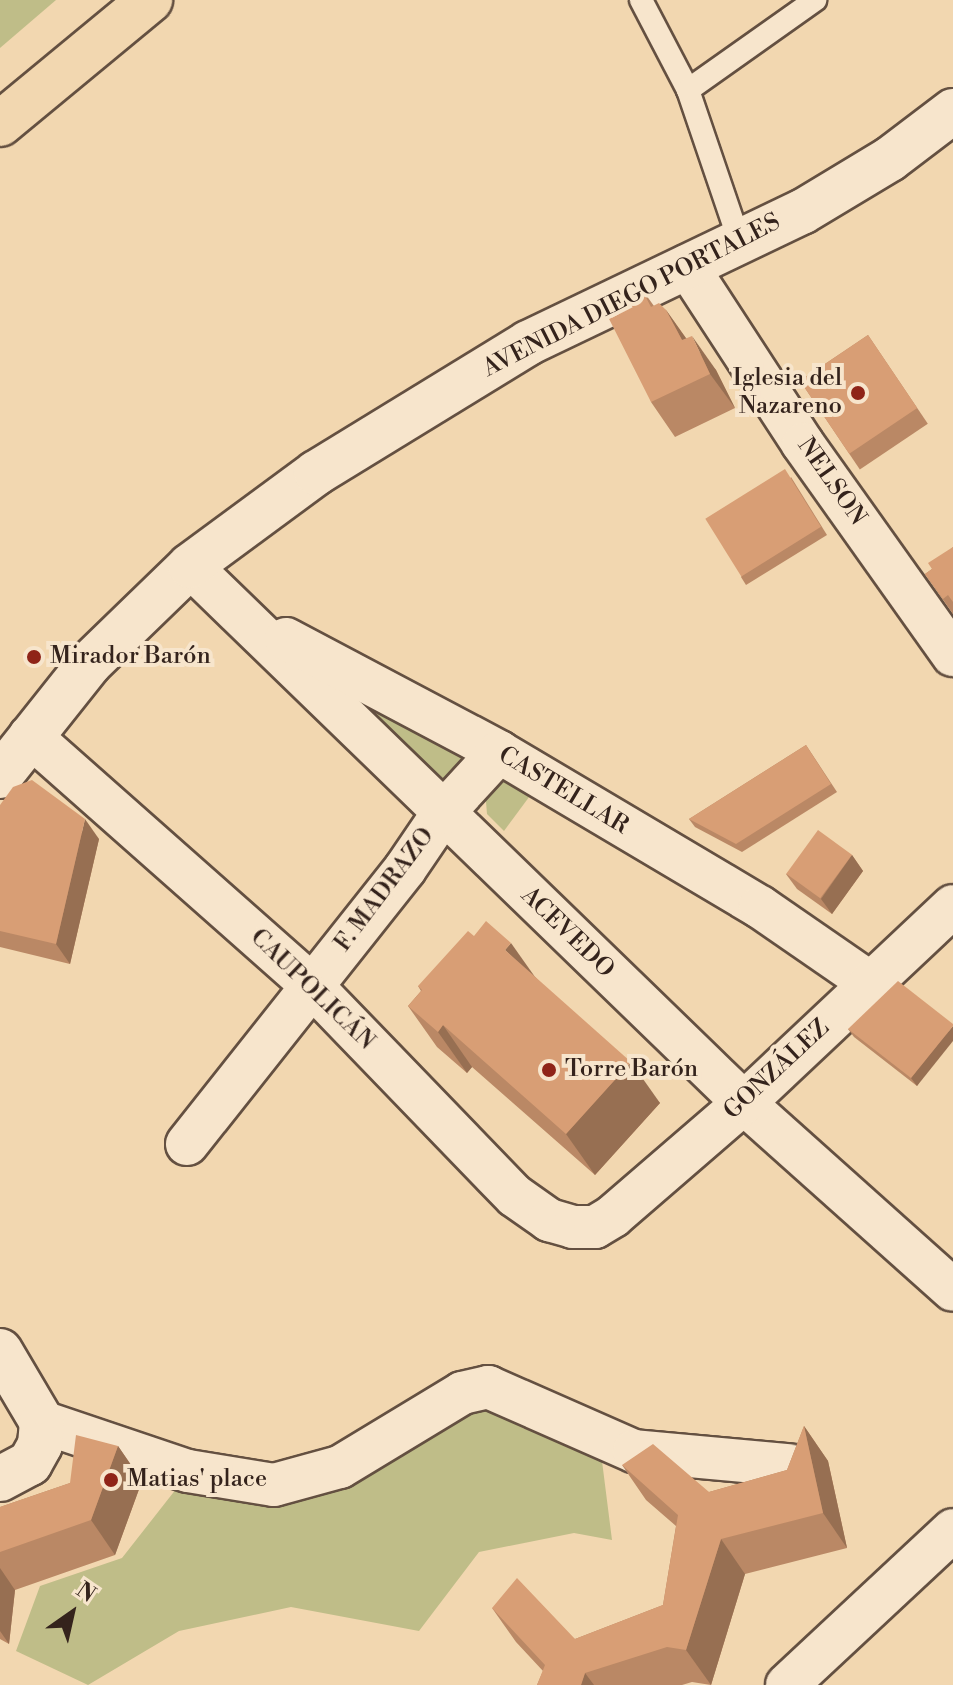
<!DOCTYPE html>
<html>
<head>
<meta charset="utf-8">
<style>
	body { margin:0 }
	#map { position:relative; width:953px; height:1685px; overflow:hidden; background:#f2d7b0; font-family:"Libre Bodoni",serif }
	div>[style] { position:absolute }
	.green>* { inset:0; background:#bfbd88 }
	.roads { filter:drop-shadow(2px 0 #645041) drop-shadow(-2px 0 #645041) drop-shadow(0 2px #645041) drop-shadow(0 -2px #645041) }
	.lane>* { height:22px; margin:-11px; padding:0 11px; transform-origin:11px; border-radius:11px; background:#f7e5cc }
	.street>* { height:42px; margin:-21px; padding:0 21px; transform-origin:21px; border-radius:21px; background:#f7e5cc }
	.secondary>* { height:44px; margin:-22px; padding:0 22px; transform-origin:22px; border-radius:22px; background:#f7e5cc }
	.primary>* { height:44px; margin:-22px; padding:0 22px; transform-origin:22px; border-radius:22px; background:#f2d7b0 }
	.wall>* { inset:0; background:#ba8865; transform-origin:0 0 }
	.shaded-wall>* { inset:0; background:#976f52 }
	.building>* { inset:0; background:#d89e75; transform-origin:0 0 }
	.dots>* { width:22px; height:22px; translate:-50% -50%; box-sizing:border-box; border:4px solid #f7e5cc; border-radius:50% }
	span { translate:-50% -50%; white-space:nowrap; text-align:center; line-height:1.15; -webkit-text-stroke:8px #f7e5cc; paint-order:stroke }
	.street-label { font-size:24px; color:#34231c }
	.poi-label { font-size:24px; color:#34231c }
	.right { translate:-100% -50%; text-align:right }
	.left { translate:0 -50%; text-align:left }
	.north { position:absolute; left:32px; top:1573px; width:80px; height:80px; -webkit-text-stroke:6px #f7e5cc; paint-order:stroke; rotate:34deg; font-size:22px; font-weight:700; line-height:32px; text-align:center; color:#34231c }
	.north::after { content:''; display:block; margin:auto; width:28px; height:36px; background:#34231c; clip-path:polygon(50% 0,100% 100%,50% 72%,0 100%) }
</style>
</head>
<body>
<div id="map">
	<div class="green">
		<i style="clip-path:polygon(0 0,56px 0,0 48px)"></i>
		<i style="clip-path:polygon(380px 697px,475px 760px,458px 781px,432px 776px,368px 710px)"></i>
		<i style="clip-path:polygon(496px 775px,535px 789px,504px 831px,487px 814px,485px 789px)"></i>
		<i style="clip-path:polygon(482px 1403px,543px 1423px,602px 1461px,612px 1540px,574px 1533px,479px 1552px,419px 1631px,291px 1607px,179px 1631px,88px 1685px,16px 1651px,40px 1586px,122px 1558px,180px 1484px,291px 1501px)"></i>
	</div>
	<div class="roads">
		<div class="lane">
			<i style="left:641px;top:0;width:102px;rotate:62.4deg"></i>
			<i style="left:688px;top:90px;width:158px;rotate:71.2deg"></i>
			<i style="left:688px;top:90px;width:156px;rotate:-35.3deg"></i>
		</div>
		<div class="street">
			<i style="left:687px;top:266px;width:212px;rotate:56.9deg"></i>
			<i style="left:803px;top:444px;width:259px;rotate:54.6deg"></i>
			<i style="left:190px;top:566px;width:772px;rotate:44.11deg"></i>
			<i style="left:744px;top:1103px;width:280px;rotate:41.8deg"></i>
			<i style="left:286px;top:639px;width:241px;rotate:27.9deg"></i>
			<i style="left:499px;top:752px;width:304px;rotate:30.7deg"></i>
			<i style="left:760px;top:907px;width:134px;rotate:34.6deg"></i>
			<i style="left:30px;top:736px;width:375px;rotate:41.5deg"></i>
			<i style="left:311px;top:985px;width:293px;rotate:46deg"></i>
			<i style="left:515px;top:1196px;width:42px;rotate:35.2deg"></i>
			<i style="left:549px;top:1220px;width:25px;rotate:16deg"></i>
			<i style="left:573px;top:1227px;width:22px"></i>
			<i style="left:595px;top:1227px;width:21px;rotate:-31deg"></i>
			<i style="left:613px;top:1216px;width:173px;rotate:-40.8deg"></i>
			<i style="left:744px;top:1103px;width:287px;rotate:-43.3deg"></i>
			<i style="left:187px;top:1144px;width:351px;rotate:-51.6deg"></i>
			<i style="left:405px;top:869px;width:68px;rotate:-55.8deg"></i>
			<i style="left:443px;top:813px;width:83px;rotate:-47.4deg"></i>
			<i style="left:42px;top:1422px;width:154px;rotate:18.6deg"></i>
			<i style="left:188px;top:1471px;width:87px;rotate:9.2deg"></i>
			<i style="left:274px;top:1485px;width:68px;rotate:-15.3deg"></i>
			<i style="left:340px;top:1467px;width:143px;rotate:-31.2deg"></i>
			<i style="left:462px;top:1393px;width:27px;rotate:-13deg"></i>
			<i style="left:488px;top:1387px;width:159px;rotate:23.7deg"></i>
			<i style="left:634px;top:1451px;width:156px;rotate:5.2deg"></i>
			<i style="left:787px;top:1685px;width:227px;rotate:-43deg"></i>
		</div>
		<div class="secondary">
			<i style="left:0;top:776px;width:144px;rotate:-51.5deg"></i>
			<i style="left:90px;top:663px;width:139px;rotate:-44.1deg"></i>
			<i style="left:190px;top:566px;width:157px;rotate:-36.4deg"></i>
			<i style="left:316px;top:473px;width:249px;rotate:-31.5deg"></i>
			<i style="left:528px;top:343px;width:304px;rotate:-25.6deg"></i>
			<i style="left:802px;top:212px;width:103px;rotate:-31.1deg"></i>
			<i style="left:890px;top:159px;width:79px;rotate:-37.3deg"></i>
			<i style="left:0;top:1351px;width:82px;rotate:59.4deg"></i>
			<i style="left:42px;top:1422px;width:23px;rotate:95deg"></i>
			<i style="left:40px;top:1445px;width:21px;rotate:119deg"></i>
			<i style="left:30px;top:1463px;width:34px;rotate:152deg"></i>
		</div>
		<div class="primary">
			<i style="left:0;top:124px;width:195px;rotate:-39.6deg"></i>
		</div>
	</div>
	<div class="wall">
		<i style="clip-path:polygon(641px 288px,654px 306px,666px 310px,686px 338px,716px 370px,735px 408px,675px 437px,651px 402px)"></i>
		<i style="left:868px;top:335px;width:107px;height:82px;rotate:56deg"></i>
		<i style="clip-path:polygon(791px 477px,827px 535px,746px 585px,741px 577px)"></i>
		<i style="clip-path:polygon(953px 547px,953px 614px,925px 574px,932px 569px)"></i>
		<i style="clip-path:polygon(806px 745px,837px 792px,742px 852px,695px 827px,689px 819px)"></i>
		<i style="clip-path:polygon(0 805px,99px 839px,70px 964px,0 947px)"></i>
		<i style="clip-path:polygon(852px 855px,863px 871px,832px 914px,797px 889px,786px 874px)"></i>
		<i style="clip-path:polygon(535px 977px,660px 1103px,595px 1175px,472px 1067px,467px 1073px,437px 1047px,408px 1006px,421px 991px,418px 986px)"></i>
		<i style="clip-path:polygon(953px 1024px,917px 1086px,854px 1037px,848px 1029px)"></i>
		<i style="clip-path:polygon(804px 1426px,828px 1461px,847px 1548px,745px 1574px,711px 1685px,692px 1682px,682px 1685px,537px 1685px,543px 1671px,516px 1642px,492px 1608px,575px 1639px,663px 1605px,676px 1526px,646px 1500px,622px 1465px,709px 1492px,787px 1470px)"></i>
		<i style="clip-path:polygon(118px 1446px,142px 1481px,115px 1555px,15px 1590px,9px 1644px,0 1639px,0 1507px,70px 1483px)"></i>
	</div>
	<div class="shaded-wall">
		<i style="clip-path:polygon(666px 310px,690px 344px,682px 340px)"></i>
		<i style="clip-path:polygon(692px 336px,716px 370px,735px 408px,710px 374px)"></i>
		<i style="clip-path:polygon(85px 819px,99px 839px,70px 964px,56px 944px)"></i>
		<i style="clip-path:polygon(852px 855px,863px 871px,832px 914px,821px 899px)"></i>
		<i style="clip-path:polygon(511px 943px,540px 984px,505px 950px)"></i>
		<i style="clip-path:polygon(443px 1025px,472px 1067px,467px 1073px,438px 1032px)"></i>
		<i style="clip-path:polygon(953px 1026px,953px 1041px,917px 1086px,911px 1078px)"></i>
		<i style="clip-path:polygon(631px 1062px,660px 1103px,595px 1175px,566px 1134px)"></i>
		<i style="clip-path:polygon(804px 1426px,828px 1461px,847px 1548px,823px 1513px)"></i>
		<i style="clip-path:polygon(118px 1446px,142px 1481px,115px 1555px,91px 1520px)"></i>
		<i style="clip-path:polygon(721px 1539px,745px 1574px,711px 1685px,686px 1650px)"></i>
		<i style="clip-path:polygon(0 1568px,15px 1590px,9px 1644px,0 1631px)"></i>
		<i style="clip-path:polygon(585px 1673px,594px 1685px,581px 1685px)"></i>
	</div>
	<div class="building">
		<i style="clip-path:polygon(641px 288px,651px 307px,659px 303px,666px 310px,682px 340px,692px 336px,710px 374px,651px 402px,603px 307px)"></i>
		<i style="left:868px;top:335px;width:88px;height:82px;rotate:56deg"></i>
		<i style="left:785px;top:469px;width:68px;height:94px;rotate:58deg"></i>
		<i style="clip-path:polygon(953px 547px,953px 602px,948px 595px,943px 599px,925px 574px,932px 569px,928px 563px)"></i>
		<i style="clip-path:polygon(806px 745px,831px 784px,736px 844px,689px 819px)"></i>
		<i style="clip-path:polygon(32px 780px,85px 819px,56px 944px,0 931px,0 805px,13px 787px)"></i>
		<i style="left:818px;top:830px;width:42px;height:54px;rotate:36deg"></i>
		<i style="clip-path:polygon(486px 921px,511px 943px,505px 950px,631px 1062px,566px 1134px,443px 1025px,438px 1032px,408px 1006px,422px 990px,418px 986px,468px 931px,474px 936px)"></i>
		<i style="clip-path:polygon(898px 981px,953px 1024px,953px 1026px,911px 1078px,848px 1029px)"></i>
		<i style="clip-path:polygon(804px 1426px,823px 1513px,721px 1539px,686px 1650px,667px 1647px,585px 1673px,581px 1685px,537px 1685px,545px 1665px,492px 1608px,517px 1578px,575px 1639px,663px 1605px,678px 1515px,622px 1465px,653px 1444px,709px 1492px,787px 1470px)"></i>
		<i style="clip-path:polygon(76px 1435px,118px 1446px,91px 1520px,0 1552px,0 1507px,70px 1483px)"></i>
	</div>
	<div class="dots">
		<i style="left:858px;top:393px;background:#8f2418"></i>
		<i style="left:34px;top:657px;background:#8f2418"></i>
		<i style="left:549px;top:1070px;background:#8f2418"></i>
		<i style="left:111px;top:1480px;background:#8f2418"></i>
	</div>
	<div class="street-label">
		<span style="left:632px;top:296px;rotate:-27deg">AVENIDA DIEGO PORTALES</span>
		<span style="left:831px;top:482px;rotate:55deg">NELSON</span>
		<span style="left:563px;top:791px;rotate:31deg">CASTELLAR</span>
		<span style="left:385px;top:890px;rotate:-53deg">F. MADRAZO</span>
		<span style="left:567px;top:933px;rotate:44deg">ACEVEDO</span>
		<span style="left:312px;top:990px;rotate:44deg">CAUPOLICÁN</span>
		<span style="left:777px;top:1070px;rotate:-43deg">GONZÁLEZ</span>
	</div>
	<div class="poi-label">
		<span class="right" style="left:842px;top:393px">Iglesia del<br>Nazareno</span>
		<span class="left" style="left:50px;top:657px">Mirador Barón</span>
		<span class="left" style="left:565px;top:1070px">Torre Barón</span>
		<span class="left" style="left:127px;top:1480px">Matias' place</span>
	</div>
	<div class="north">N</div>
</div>
</body>
</html>
